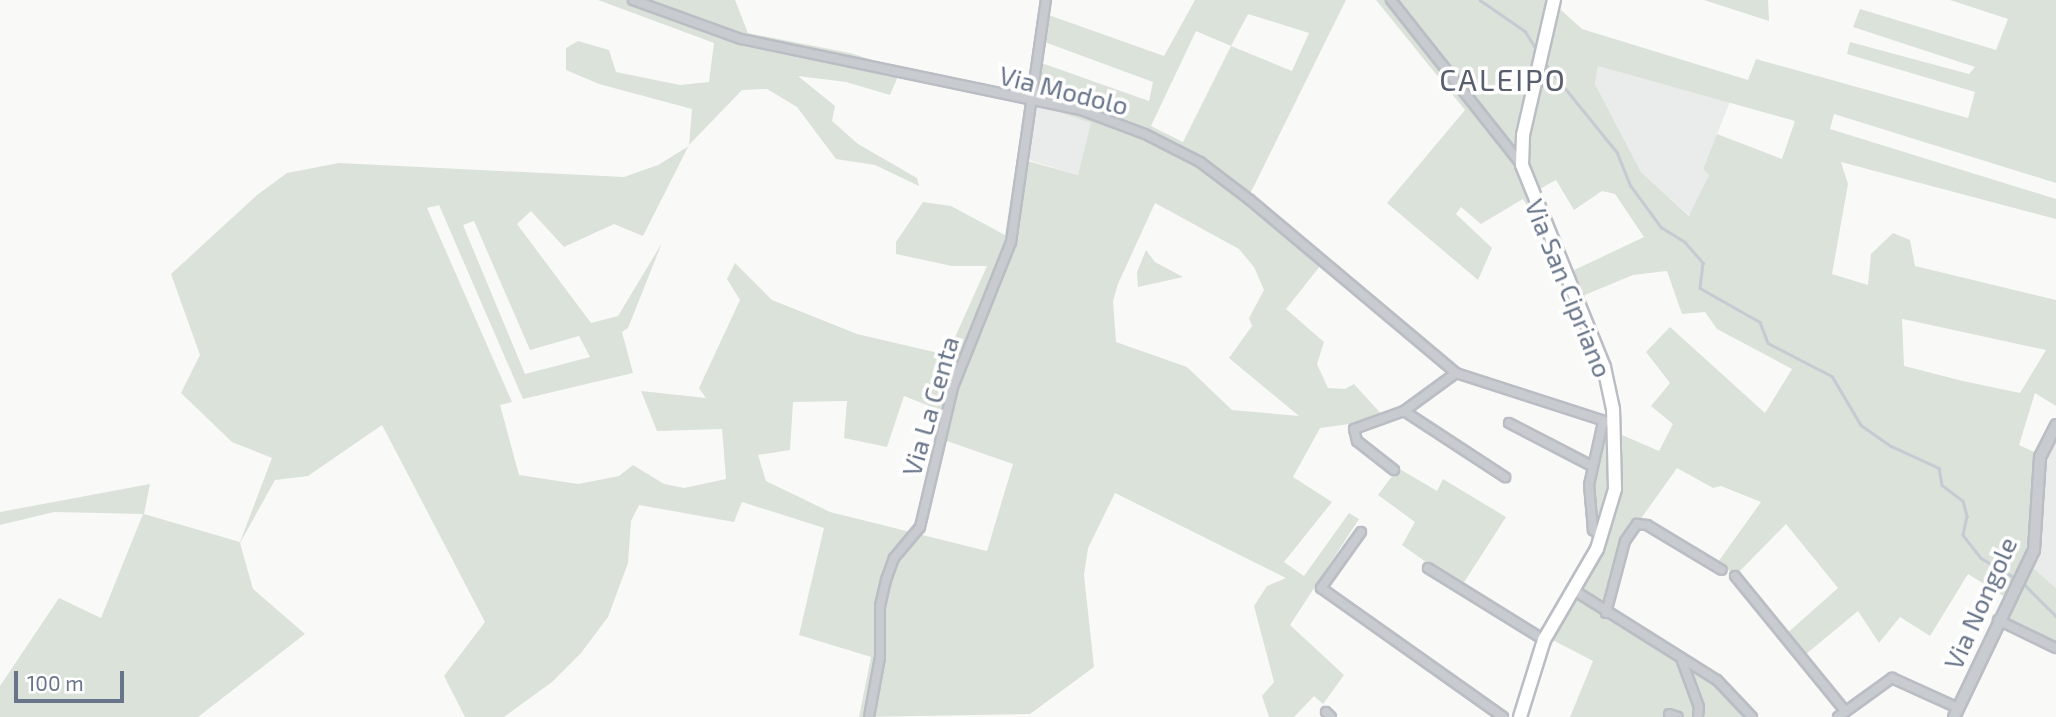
<!DOCTYPE html>
<html>
<head>
<meta charset="utf-8">
<style>
	body { margin:0 }
	#map { position:relative; width:2056px; height:717px; overflow:hidden; background:#f9faf8; font-family:"Exo 2",sans-serif }
	div>[style] { position:absolute }
	.built>* { inset:0; background:#eaebeb }
	.green>* { inset:0; background:#dae2d9 }
	.stream>* { height:2.5px; margin:-1.25px; padding:0 1.25px; transform-origin:1.25px; border-radius:1.25px; background:#c5cbd2 }
	.roads { filter:drop-shadow(2px 0 #babec4) drop-shadow(-2px 0 #babec4) drop-shadow(0 2px #babec4) drop-shadow(0 -2px #babec4) }
	.minor>* { height:8px; margin:-4px; padding:0 4px; transform-origin:4px; border-radius:4px; background:#c8cbcf }
	.tertiary>* { height:10px; margin:-5px; padding:0 5px; transform-origin:5px; border-radius:5px; background:#c8cbcf }
	.secondary>* { height:12px; margin:-6px; padding:0 6px; transform-origin:6px; border-radius:6px; background:#fff }
	span { translate:-50% -50%; white-space:nowrap; text-align:center; line-height:1.15; -webkit-text-stroke:7px #fff; paint-order:stroke }
	.street-label { font-size:26px; color:#687489 }
	.quarter-label { font-size:30px; color:#575f6e; letter-spacing:2px }
	.scale { position:absolute; left:14px; top:671px; width:110px; height:32px; box-sizing:border-box; border:4px solid #687489; border-top:0; padding-left:9px; font-size:21px; line-height:24px; white-space:nowrap; color:#687489; -webkit-text-stroke:5px #fff; paint-order:stroke }
</style>
</head>
<body>
<div id="map">
	<div class="built">
		<i style="clip-path:polygon(1598px 66px,1730px 102px,1703px 169px,1709px 175px,1690px 216px,1641px 172px,1595px 84px)"></i>
		<i style="clip-path:polygon(1030px 102px,1092px 123px,1078px 175px,1022px 158px)"></i>
		<i style="clip-path:polygon(2056px 440px,2056px 588px,2024px 560px,2045px 457px)"></i>
	</div>
	<div class="green">
		<i style="clip-path:polygon(evenodd,598px 0,735px 0,748px 33px,850px 53px,901px 69px,890px 95px,846px 82px,798px 76px,835px 106px,832px 121px,858px 144px,917px 178px,919px 186px,875px 165px,836px 159px,797px 107px,767px 89px,742px 90px,689px 145px,643px 236px,614px 224px,564px 247px,531px 211px,517px 224px,591px 323px,618px 316px,662px 243px,628px 328px,622px 332px,633px 373px,523px 399px,439px 205px,427px 208px,512px 402px,500px 405px,519px 475px,578px 484px,619px 476px,633px 465px,664px 484px,684px 488px,726px 479px,722px 429px,657px 431px,641px 391px,706px 398px,699px 388px,740px 300px,727px 279px,735px 263px,772px 300px,857px 334px,947px 355px,987px 266px,952px 266px,896px 254px,896px 242px,923px 202px,951px 206px,1005px 235px,1017px 158px,1078px 175px,1091px 123px,1030px 102px,1036px 61px,1149px 101px,1153px 82px,1039px 40px,1043px 13px,1164px 56px,1195px 0,1346px 0,1248px 198px,1324px 261px,1286px 309px,1324px 342px,1317px 364px,1328px 388px,1345px 389px,1354px 384px,1386px 419px,1320px 428px,1293px 477px,1332px 502px,1284px 562px,1304px 576px,1349px 513px,1359px 519px,1290px 625px,1344px 675px,1323px 704px,1314px 696px,1294px 717px,1269px 717px,1262px 696px,1274px 682px,1254px 606px,1267px 586px,1286px 578px,1115px 493px,1088px 548px,1084px 575px,1094px 667px,1030px 714px,859px 717px,871px 657px,799px 635px,824px 528px,742px 502px,734px 522px,639px 505px,631px 521px,628px 563px,608px 617px,581px 653px,552px 682px,504px 717px,465px 717px,444px 676px,485px 622px,382px 425px,308px 476px,275px 480px,240px 543px,253px 589px,305px 634px,198px 717px,0 717px,0 686px,59px 598px,101px 618px,143px 514px,54px 512px,0 525px,0 512px,150px 484px,144px 514px,240px 542px,272px 458px,232px 442px,181px 393px,200px 355px,171px 274px,257px 195px,287px 173px,339px 163px,624px 177px,658px 165px,689px 146px,692px 109px,599px 84px,566px 70px,566px 48px,578px 41px,609px 50px,616px 72px,680px 85px,709px 82px,714px 43px,598px 0,1248px 14px,1309px 33px,1292px 71px,1231px 46px,1248px 14px,598px 0,1196px 31px,1231px 46px,1183px 142px,1151px 126px,1196px 31px,598px 0,1155px 203px,1239px 249px,1254px 267px,1264px 290px,1249px 318px,1252px 326px,1229px 358px,1299px 416px,1232px 410px,1187px 367px,1116px 342px,1113px 301px,1118px 284px,1155px 203px,598px 0,474px 221px,530px 350px,579px 336px,590px 357px,525px 374px,463px 225px,474px 221px,598px 0,904px 396px,937px 409px,944px 440px,1013px 464px,987px 551px,830px 512px,766px 481px,758px 455px,790px 450px,793px 402px,847px 401px,844px 438px,887px 447px,904px 396px)"></i>
		<i style="clip-path:polygon(evenodd,1376px 0,1550px 0,1582px 29px,1748px 80px,1756px 59px,1968px 118px,1975px 92px,1847px 54px,1850px 42px,1969px 74px,1975px 67px,1853px 27px,1860px 9px,1996px 50px,2008px 19px,1950px 0,2056px 0,2056px 183px,1834px 114px,1830px 129px,2056px 199px,2056px 219px,1841px 162px,1848px 184px,1832px 274px,1868px 285px,1871px 254px,1893px 233px,1910px 240px,1915px 266px,2056px 300px,2056px 406px,2035px 393px,2019px 445px,2045px 457px,2024px 560px,2056px 588px,2056px 644px,2001px 618px,2010px 600px,1968px 574px,1930px 636px,1900px 617px,1879px 643px,1858px 611px,1800px 659px,1784px 636px,1838px 588px,1786px 524px,1736px 575px,1722px 566px,1718px 562px,1761px 502px,1721px 486px,1713px 488px,1677px 468px,1625px 541px,1606px 612px,1717px 680px,1751px 717px,1570px 717px,1593px 661px,1543px 635px,1591px 552px,1596px 530px,1591px 481px,1603px 433px,1608px 429px,1659px 451px,1673px 424px,1651px 406px,1670px 383px,1646px 352px,1670px 327px,1765px 413px,1792px 369px,1717px 329px,1705px 312px,1682px 314px,1667px 271px,1633px 275px,1575px 299px,1566px 274px,1644px 237px,1615px 194px,1602px 191px,1574px 210px,1556px 180px,1538px 190px,1560px 241px,1552px 245px,1523px 199px,1481px 224px,1461px 207px,1456px 214px,1492px 248px,1478px 280px,1387px 203px,1465px 110px,1376px 0,1598px 66px,1795px 121px,1782px 159px,1717px 134px,1703px 169px,1709px 175px,1689px 216px,1641px 172px,1595px 84px,1598px 66px,1376px 0,1902px 319px,1903px 319px,2046px 350px,2020px 393px,1963px 381px,1904px 366px,1902px 319px)"></i>
		<i style="clip-path:polygon(1704px 0,1768px 0,1769px 21px)"></i>
		<i style="clip-path:polygon(1146px 250px,1155px 262px,1183px 277px,1138px 287px,1137px 272px)"></i>
		<i style="clip-path:polygon(1398px 468px,1437px 491px,1443px 479px,1506px 517px,1461px 587px,1402px 545px,1415px 522px,1378px 495px)"></i>
	</div>
	<div class="stream">
		<i style="left:1480px;top:0;width:55px;rotate:34.6deg"></i>
		<i style="left:1525px;top:31px;width:22px;rotate:58deg"></i>
		<i style="left:1544px;top:62px;width:116px;rotate:51deg"></i>
		<i style="left:1617px;top:152px;width:37px;rotate:68deg"></i>
		<i style="left:1631px;top:186px;width:51px;rotate:53.8deg"></i>
		<i style="left:1661px;top:227px;width:28px;rotate:32deg"></i>
		<i style="left:1685px;top:242px;width:28px;rotate:49deg"></i>
		<i style="left:1703px;top:263px;width:25px;rotate:97deg"></i>
		<i style="left:1700px;top:288px;width:69px;rotate:29.5deg"></i>
		<i style="left:1760px;top:322px;width:22px;rotate:69deg"></i>
		<i style="left:1768px;top:343px;width:72px;rotate:27.3deg"></i>
		<i style="left:1832px;top:376px;width:57px;rotate:59.4deg"></i>
		<i style="left:1861px;top:425px;width:37px;rotate:35deg"></i>
		<i style="left:1891px;top:446px;width:53px;rotate:24.6deg"></i>
		<i style="left:1939px;top:468px;width:17px;rotate:80deg"></i>
		<i style="left:1942px;top:485px;width:26px;rotate:37deg"></i>
		<i style="left:1963px;top:501px;width:16px;rotate:75deg"></i>
		<i style="left:1967px;top:516px;width:19px;rotate:102deg"></i>
		<i style="left:1963px;top:535px;width:29px;rotate:52deg"></i>
		<i style="left:1981px;top:558px;width:42px;rotate:30.3deg"></i>
		<i style="left:2023px;top:583px;width:47px;rotate:45deg"></i>
	</div>
	<div class="roads">
		<div class="minor">
			<i style="left:633px;top:0;width:115px;rotate:19.9deg"></i>
			<i style="left:741px;top:39px;width:347px;rotate:11.8deg"></i>
			<i style="left:1081px;top:110px;width:68px;rotate:20.6deg"></i>
			<i style="left:1145px;top:134px;width:62px;rotate:27deg"></i>
			<i style="left:1200px;top:162px;width:63px;rotate:37.2deg"></i>
			<i style="left:1250px;top:200px;width:269px;rotate:40deg"></i>
			<i style="left:1456px;top:373px;width:166px;rotate:17.9deg"></i>
			<i style="left:1391px;top:0;width:211px;rotate:51.6deg"></i>
			<i style="left:1404px;top:411px;width:121px;rotate:33.2deg"></i>
			<i style="left:1509px;top:423px;width:91px;rotate:27.4deg"></i>
			<i style="left:1394px;top:470px;width:47px;rotate:-141.9deg"></i>
			<i style="left:1357px;top:441px;width:12px;rotate:-104deg"></i>
			<i style="left:1354px;top:429px;width:53px;rotate:-19.8deg"></i>
			<i style="left:1404px;top:411px;width:64px;rotate:-36.2deg"></i>
			<i style="left:1361px;top:532px;width:69px;rotate:125.5deg"></i>
			<i style="left:1321px;top:588px;width:223px;rotate:35.3deg"></i>
			<i style="left:1602px;top:536px;width:11px;rotate:-146deg"></i>
			<i style="left:1593px;top:530px;width:45px;rotate:-95.1deg"></i>
			<i style="left:1589px;top:485px;width:65px;rotate:-77.5deg"></i>
			<i style="left:1428px;top:568px;width:137px;rotate:31.8deg"></i>
			<i style="left:1735px;top:576px;width:174px;rotate:50.8deg"></i>
			<i style="left:1575px;top:591px;width:168px;rotate:32.1deg"></i>
			<i style="left:1717px;top:680px;width:51px;rotate:46.6deg"></i>
			<i style="left:1606px;top:613px;width:74px;rotate:-75.2deg"></i>
			<i style="left:1625px;top:541px;width:21px;rotate:-55deg"></i>
			<i style="left:1637px;top:524px;width:10px;rotate:6deg"></i>
			<i style="left:1647px;top:525px;width:87px;rotate:31deg"></i>
			<i style="left:1998px;top:620px;width:64px;rotate:25.8deg"></i>
			<i style="left:1681px;top:658px;width:52px;rotate:69.8deg"></i>
			<i style="left:1699px;top:707px;width:10px;rotate:96deg"></i>
			<i style="left:1326px;top:712px;width:7px;rotate:45deg"></i>
			<i style="left:1669px;top:714px;width:9px;rotate:18deg"></i>
			<i style="left:869px;top:717px;width:61px;rotate:-79.6deg"></i>
			<i style="left:880px;top:657px;width:51px;rotate:-90deg"></i>
			<i style="left:880px;top:606px;width:27px;rotate:-77deg"></i>
			<i style="left:886px;top:580px;width:23px;rotate:-70deg"></i>
			<i style="left:894px;top:558px;width:40px;rotate:-50deg"></i>
			<i style="left:920px;top:527px;width:144px;rotate:-76.7deg"></i>
			<i style="left:953px;top:387px;width:156px;rotate:-68.2deg"></i>
			<i style="left:1011px;top:242px;width:245px;rotate:-81.8deg"></i>
			<i style="left:1838px;top:717px;width:67px;rotate:-35.8deg"></i>
			<i style="left:1892px;top:678px;width:72px;rotate:24.4deg"></i>
		</div>
		<div class="tertiary">
			<i style="left:1954px;top:717px;width:185px;rotate:-64.4deg"></i>
			<i style="left:2034px;top:550px;width:93px;rotate:-86.3deg"></i>
			<i style="left:2040px;top:457px;width:36px;rotate:-63deg"></i>
		</div>
		<div class="secondary">
			<i style="left:1520px;top:717px;width:81px;rotate:-72.7deg"></i>
			<i style="left:1544px;top:640px;width:105px;rotate:-59.8deg"></i>
			<i style="left:1597px;top:549px;width:63px;rotate:-73.3deg"></i>
			<i style="left:1615px;top:489px;width:80px;rotate:-91.4deg"></i>
			<i style="left:1613px;top:409px;width:43px;rotate:-102.1deg"></i>
			<i style="left:1604px;top:367px;width:218px;rotate:-112.1deg"></i>
			<i style="left:1522px;top:165px;width:30px;rotate:-88deg"></i>
			<i style="left:1523px;top:135px;width:139px;rotate:-77.1deg"></i>
		</div>
	</div>
	<div class="street-label">
		<span style="left:1064px;top:90px;rotate:14deg">Via Modolo</span>
		<span style="left:1569px;top:288px;rotate:68deg">Via San Cipriano</span>
		<span style="left:930px;top:406px;rotate:-74deg">Via La Centa</span>
		<span style="left:1980px;top:603px;rotate:-66deg">Via Nongole</span>
	</div>
	<div class="quarter-label">
		<span style="left:1503px;top:79px">CALEIPO</span>
	</div>
	<div class="scale">100 m</div>
</div>
</body>
</html>
